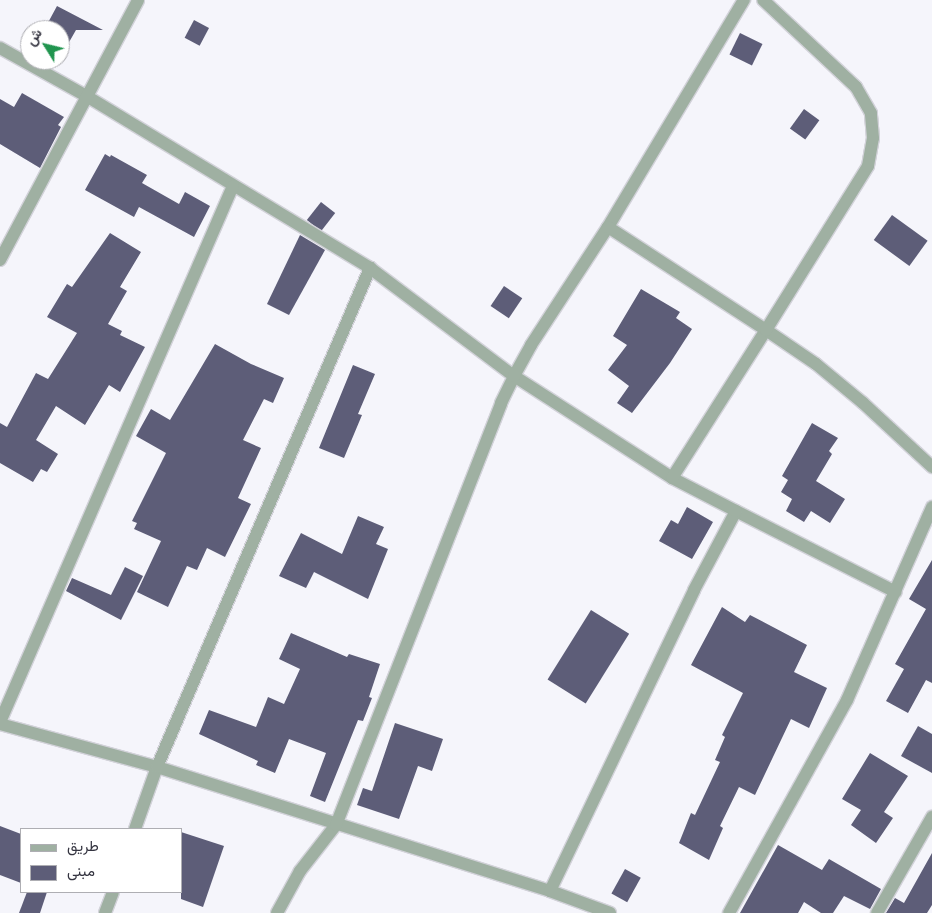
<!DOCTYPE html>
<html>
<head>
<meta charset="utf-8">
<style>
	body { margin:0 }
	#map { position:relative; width:932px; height:913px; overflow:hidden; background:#f5f5fb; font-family:"Golos Text",Vazirmatn,sans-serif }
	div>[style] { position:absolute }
	.building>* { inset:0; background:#5d5d78; transform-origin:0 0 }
	.roads { filter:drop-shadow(1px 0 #d2d2d9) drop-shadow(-1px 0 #d2d2d9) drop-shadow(0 1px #d2d2d9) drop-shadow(0 -1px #d2d2d9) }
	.minor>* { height:12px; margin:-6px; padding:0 6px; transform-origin:6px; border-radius:6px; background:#9fb0a2 }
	span { translate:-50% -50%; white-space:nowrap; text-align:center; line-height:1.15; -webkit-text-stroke:5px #fff; paint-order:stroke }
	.legend { position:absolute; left:20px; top:828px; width:162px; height:65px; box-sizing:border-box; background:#fff; border:1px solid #aeaeb3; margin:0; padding:6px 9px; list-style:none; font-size:15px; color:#343440 }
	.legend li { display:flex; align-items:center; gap:10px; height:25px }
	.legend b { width:25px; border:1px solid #aeaeb3 }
	.north { position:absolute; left:20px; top:20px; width:50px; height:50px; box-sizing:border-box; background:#fff; border:1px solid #aeaeb3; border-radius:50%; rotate:306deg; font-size:14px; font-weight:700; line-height:20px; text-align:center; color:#343440 }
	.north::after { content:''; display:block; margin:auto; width:18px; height:22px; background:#21954f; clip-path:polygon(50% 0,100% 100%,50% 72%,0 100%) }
</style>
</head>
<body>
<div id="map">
	<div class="building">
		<i style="clip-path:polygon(57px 6px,103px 30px,76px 30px,60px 58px,60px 30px,44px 30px)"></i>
		<i style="left:194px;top:20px;width:17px;height:20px;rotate:28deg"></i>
		<i style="left:740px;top:33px;width:25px;height:24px;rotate:26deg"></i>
		<i style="clip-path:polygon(22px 93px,64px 117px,58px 125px,61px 127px,40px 168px,0 144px,0 99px,14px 107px)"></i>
		<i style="left:804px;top:109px;width:19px;height:24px;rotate:36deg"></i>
		<i style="clip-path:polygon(105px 154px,110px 157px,111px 155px,147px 175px,142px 183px,179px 204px,185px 192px,210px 206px,194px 237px,139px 207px,134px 217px,85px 190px)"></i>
		<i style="left:321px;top:202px;width:18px;height:23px;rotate:38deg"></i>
		<i style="left:892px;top:215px;width:44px;height:31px;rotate:36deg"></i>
		<i style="clip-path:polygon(110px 233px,141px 252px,120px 287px,127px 291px,108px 324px,122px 331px,120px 335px,145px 347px,120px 392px,109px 385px,85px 425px,56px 406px,36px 440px,58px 454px,47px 472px,41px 469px,33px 482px,0 463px,0 423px,7px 427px,36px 373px,48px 379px,77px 333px,47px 317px,67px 284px,72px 287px)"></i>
		<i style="clip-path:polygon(300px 235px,325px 250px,289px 315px,267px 304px)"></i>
		<i style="left:504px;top:286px;width:22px;height:24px;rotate:34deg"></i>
		<i style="clip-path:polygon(641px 289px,680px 312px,676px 318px,692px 329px,670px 363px,632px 413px,617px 403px,629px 386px,608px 370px,627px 345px,613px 336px)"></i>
		<i style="clip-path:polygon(215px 344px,251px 364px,284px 378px,273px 403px,264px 399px,243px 440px,261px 448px,238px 498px,251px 504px,225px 557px,207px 548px,197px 570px,187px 566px,168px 607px,137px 592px,161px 541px,134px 529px,137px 523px,132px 521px,166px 453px,136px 436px,151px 409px,170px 420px)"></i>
		<i style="clip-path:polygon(353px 365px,375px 374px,358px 414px,362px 415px,344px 458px,319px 448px)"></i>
		<i style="clip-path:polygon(812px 423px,838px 438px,829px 451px,832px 454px,816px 481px,845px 499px,830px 523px,811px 511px,804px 522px,786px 511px,792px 499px,781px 492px,788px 480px,782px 476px)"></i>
		<i style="clip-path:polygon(687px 507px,713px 522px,692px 559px,659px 541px,671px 520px,678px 524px)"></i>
		<i style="clip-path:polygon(358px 516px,384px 527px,376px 544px,388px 549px,368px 599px,314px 572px,306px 588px,279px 576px,301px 533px,342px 554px)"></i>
		<i style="clip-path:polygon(932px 560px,932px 683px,926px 680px,908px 713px,886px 701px,904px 669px,895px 664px,926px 609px,909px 599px)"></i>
		<i style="clip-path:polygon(125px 567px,143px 576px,121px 620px,66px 591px,72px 578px,111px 595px)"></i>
		<i style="clip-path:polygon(722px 607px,745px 622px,750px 615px,807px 645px,794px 672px,827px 688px,809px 728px,791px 719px,755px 795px,739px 787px,720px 826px,723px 828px,709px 860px,679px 843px,691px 813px,695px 815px,720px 762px,715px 760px,725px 737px,722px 735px,743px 693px,691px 665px)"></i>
		<i style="left:591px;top:610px;width:45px;height:82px;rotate:32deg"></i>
		<i style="clip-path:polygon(291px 633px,347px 657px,349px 654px,380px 664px,369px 697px,372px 698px,363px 721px,358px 720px,325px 802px,310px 796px,326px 753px,289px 739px,275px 773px,256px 765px,258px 761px,199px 734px,209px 710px,256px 727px,268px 697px,284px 704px,300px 669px,279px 659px)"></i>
		<i style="clip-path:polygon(395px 723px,443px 739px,432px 771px,418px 766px,399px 819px,357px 805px,363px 788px,372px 791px)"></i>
		<i style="clip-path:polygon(918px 726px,932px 734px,932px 773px,901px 756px)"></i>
		<i style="clip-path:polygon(870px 753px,908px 776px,884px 812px,893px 818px,876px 843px,851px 825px,861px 810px,842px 799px)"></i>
		<i style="clip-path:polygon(0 826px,21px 834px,21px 883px,0 875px)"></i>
		<i style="clip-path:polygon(181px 832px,224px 846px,203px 907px,181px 899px)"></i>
		<i style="clip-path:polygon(778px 845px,822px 870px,829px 859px,881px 889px,870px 909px,844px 896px,833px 913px,821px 913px,804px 902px,798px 913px,740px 913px)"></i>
		<i style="clip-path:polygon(932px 853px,932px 905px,927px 913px,886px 913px,895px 898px,904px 903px)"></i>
		<i style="left:625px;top:869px;width:18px;height:28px;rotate:29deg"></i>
		<i style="clip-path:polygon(27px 892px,47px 892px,40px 913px,19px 913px)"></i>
	</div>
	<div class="roads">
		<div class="minor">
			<i style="left:0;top:48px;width:101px;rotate:29.1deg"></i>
			<i style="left:88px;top:97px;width:330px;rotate:31.2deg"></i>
			<i style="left:370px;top:268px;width:180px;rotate:36.9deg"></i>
			<i style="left:514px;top:376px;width:188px;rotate:32.8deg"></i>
			<i style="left:608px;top:227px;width:265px;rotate:-59.1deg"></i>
			<i style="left:0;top:260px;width:294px;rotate:-62deg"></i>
			<i style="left:736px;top:511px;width:179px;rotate:26.9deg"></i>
			<i style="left:0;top:722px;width:584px;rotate:-66.51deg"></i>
			<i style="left:0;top:724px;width:163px;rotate:15.3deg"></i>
			<i style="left:157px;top:767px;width:412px;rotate:17.5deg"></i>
			<i style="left:550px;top:891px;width:64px;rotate:20.1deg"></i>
			<i style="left:135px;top:829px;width:66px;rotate:-70.5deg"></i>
			<i style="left:157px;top:767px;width:543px;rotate:-66.88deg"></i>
			<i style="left:550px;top:891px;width:334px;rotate:-64.4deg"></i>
			<i style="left:694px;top:590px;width:89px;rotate:-62deg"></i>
			<i style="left:736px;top:511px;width:72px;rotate:-152.7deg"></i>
			<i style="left:672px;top:478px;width:175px;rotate:-57.6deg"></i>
			<i style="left:766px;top:330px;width:60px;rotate:34.2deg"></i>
			<i style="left:816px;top:364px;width:61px;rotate:39.7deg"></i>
			<i style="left:863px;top:403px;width:94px;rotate:42.8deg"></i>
			<i style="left:105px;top:913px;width:22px;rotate:-69deg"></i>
			<i style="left:277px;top:913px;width:48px;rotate:-61.3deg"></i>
			<i style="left:300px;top:871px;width:58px;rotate:-52deg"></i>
			<i style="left:336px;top:825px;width:453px;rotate:-68.6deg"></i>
			<i style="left:501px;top:403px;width:30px;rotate:-64deg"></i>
			<i style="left:514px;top:376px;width:35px;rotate:-61deg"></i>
			<i style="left:531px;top:345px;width:141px;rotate:-56.9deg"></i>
			<i style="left:608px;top:227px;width:189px;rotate:33.1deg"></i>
			<i style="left:766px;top:330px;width:193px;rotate:-58.1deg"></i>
			<i style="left:868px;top:166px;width:28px;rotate:-80deg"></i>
			<i style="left:873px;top:138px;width:25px;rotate:-95deg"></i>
			<i style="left:871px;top:113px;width:30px;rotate:-120deg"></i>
			<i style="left:856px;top:87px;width:127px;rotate:-136.9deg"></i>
			<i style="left:729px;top:913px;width:244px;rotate:-61deg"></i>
			<i style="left:847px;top:700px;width:211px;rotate:-66.2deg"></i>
			<i style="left:877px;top:913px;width:111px;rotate:-60.2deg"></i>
		</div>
	</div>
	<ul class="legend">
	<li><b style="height:6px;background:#9fb0a2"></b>طريق</li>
	<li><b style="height:14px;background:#5d5d78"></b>مبنى</li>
	</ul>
	<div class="north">ش</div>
</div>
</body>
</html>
